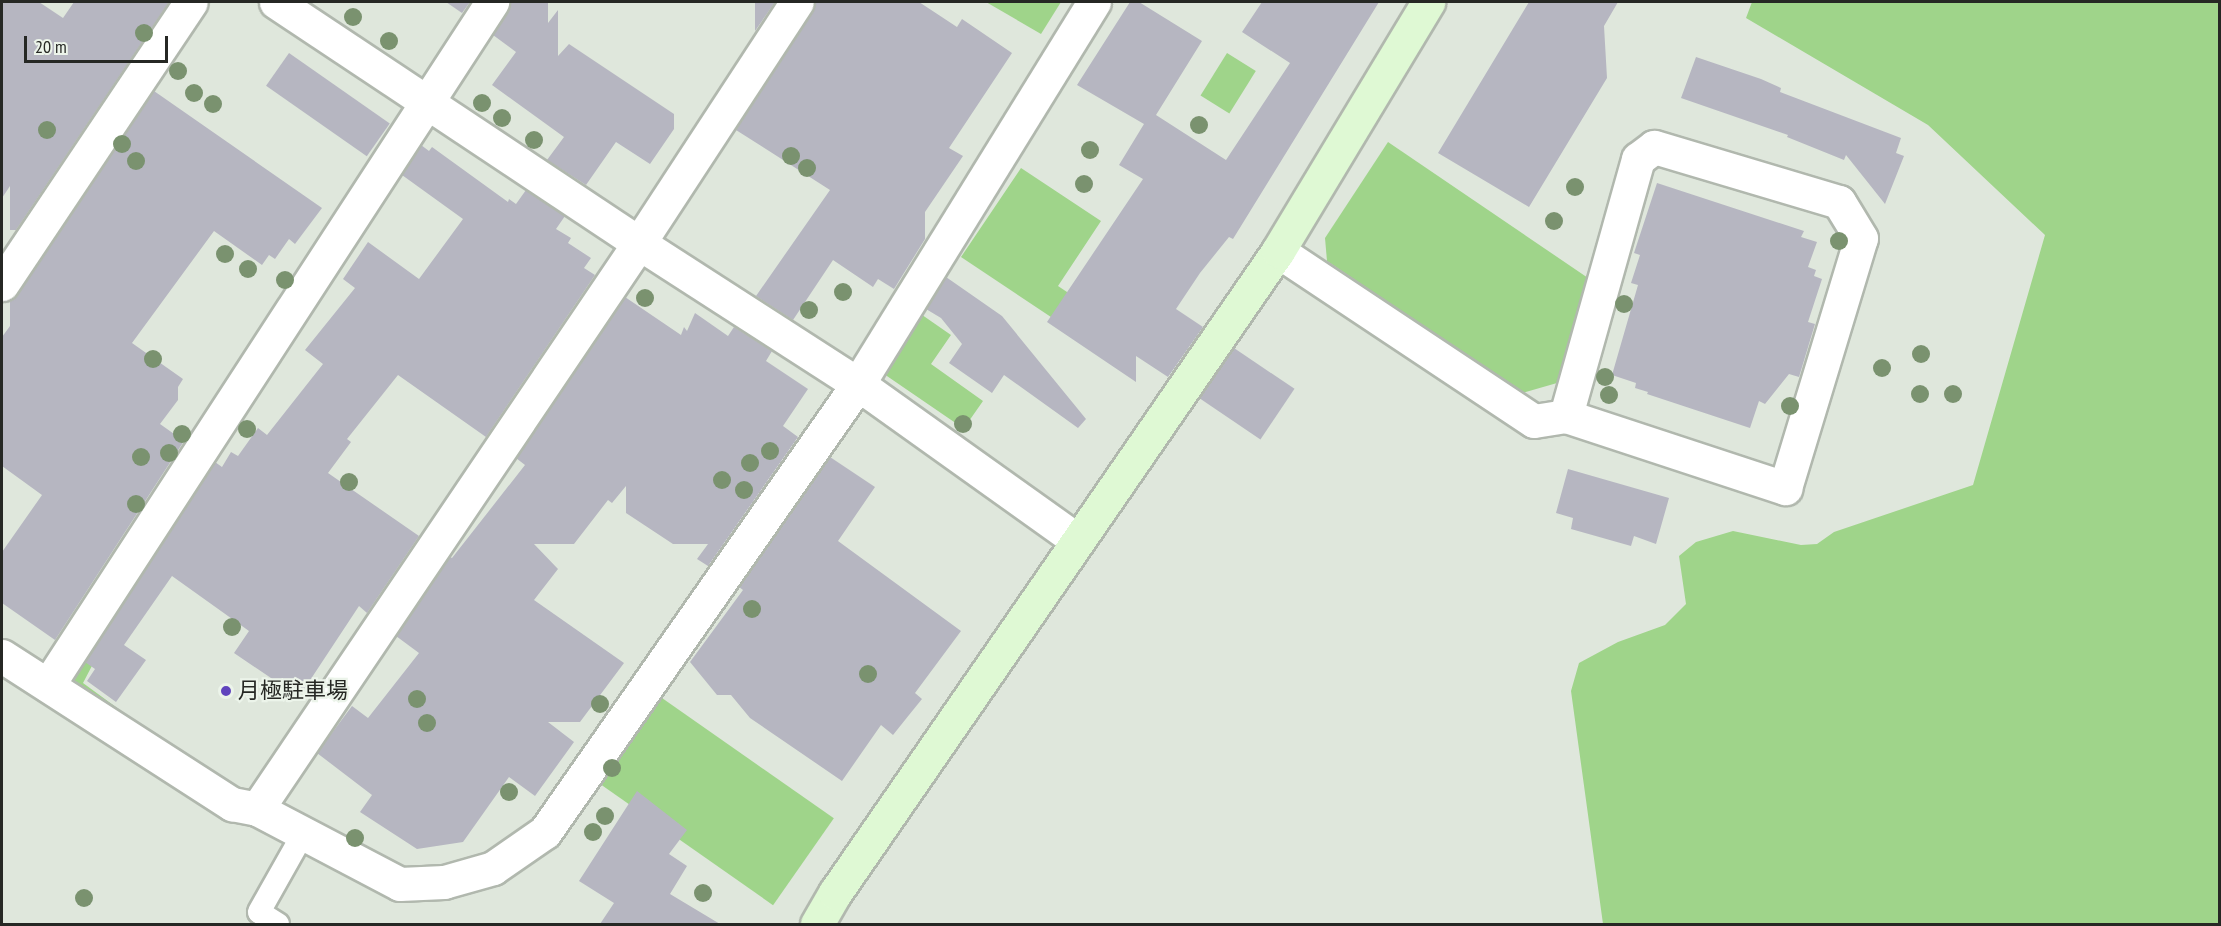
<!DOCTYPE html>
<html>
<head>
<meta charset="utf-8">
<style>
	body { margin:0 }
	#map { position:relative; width:2221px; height:926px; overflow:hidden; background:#dfe7dc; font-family:"PT Sans Narrow","Noto Sans JP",sans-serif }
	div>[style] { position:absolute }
	.green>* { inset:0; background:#9fd48a; transform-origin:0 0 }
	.building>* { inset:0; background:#b6b6c1; transform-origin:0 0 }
	.roads { filter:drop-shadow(2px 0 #b1b8ae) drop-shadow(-2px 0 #b1b8ae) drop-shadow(0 2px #b1b8ae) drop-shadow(0 -2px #b1b8ae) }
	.lane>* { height:22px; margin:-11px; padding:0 11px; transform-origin:11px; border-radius:11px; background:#fff }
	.street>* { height:33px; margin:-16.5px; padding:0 16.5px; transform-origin:16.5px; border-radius:16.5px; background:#fff }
	.secondary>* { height:33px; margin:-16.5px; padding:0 16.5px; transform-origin:16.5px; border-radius:16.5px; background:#dff9d4 }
	.trees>* { width:18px; height:18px; margin:-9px; border-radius:50%; background:#7a926f }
	.dots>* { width:16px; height:16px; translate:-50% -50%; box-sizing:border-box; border:3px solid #ecf4ea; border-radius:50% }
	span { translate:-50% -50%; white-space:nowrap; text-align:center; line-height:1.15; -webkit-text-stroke:4.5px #ecf4ea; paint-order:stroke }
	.poi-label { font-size:22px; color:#262824 }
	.left { translate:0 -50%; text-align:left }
	.frame { position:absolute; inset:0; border:3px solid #262824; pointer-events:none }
	.scale { position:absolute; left:24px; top:36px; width:144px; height:27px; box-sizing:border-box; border:3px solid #262824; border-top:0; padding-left:8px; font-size:18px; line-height:21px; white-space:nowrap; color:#262824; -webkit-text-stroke:4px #ecf4ea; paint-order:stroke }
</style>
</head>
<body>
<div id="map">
	<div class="green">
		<i style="clip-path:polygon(986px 2px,1061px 2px,1041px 34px)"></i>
		<i style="clip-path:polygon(1752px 2px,2219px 2px,2219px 924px,1603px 924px,1571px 691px,1579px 663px,1618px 642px,1665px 625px,1686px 604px,1679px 556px,1696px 542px,1733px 531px,1801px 545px,1817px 544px,1834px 532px,1973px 485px,2045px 235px,1928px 125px,1746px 18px)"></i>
		<i style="left:1227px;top:53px;width:34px;height:50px;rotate:32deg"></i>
		<i style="clip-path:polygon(1388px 142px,1591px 280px,1564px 381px,1522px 393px,1327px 261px,1325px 238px)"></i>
		<i style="clip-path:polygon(1021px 168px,1101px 221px,1058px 286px,1085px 304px,1069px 329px,961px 257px)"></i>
		<i style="clip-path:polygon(915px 310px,951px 335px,931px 364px,983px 401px,969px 421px,962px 417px,957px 424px,884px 374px)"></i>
		<i style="clip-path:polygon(100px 632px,107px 637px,83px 683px,135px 721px,128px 732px,75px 695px,70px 677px)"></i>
		<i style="left:652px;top:691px;width:222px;height:106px;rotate:35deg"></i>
	</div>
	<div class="building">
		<i style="clip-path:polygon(2px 2px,39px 2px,63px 18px,74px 2px,169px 2px,16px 230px,10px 230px,10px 186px,2px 198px)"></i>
		<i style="clip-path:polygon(446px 2px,470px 2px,462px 13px)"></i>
		<i style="clip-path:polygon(510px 2px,548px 2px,548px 23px,558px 10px,558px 56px,569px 44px,674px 114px,674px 129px,650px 164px,616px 142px,586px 185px,547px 160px,564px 137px,492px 85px,516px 52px,493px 35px,508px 12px)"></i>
		<i style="clip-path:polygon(755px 2px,775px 2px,755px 31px)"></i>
		<i style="clip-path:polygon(815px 2px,919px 2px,957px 27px,962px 19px,1012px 53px,949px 148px,963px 156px,925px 212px,925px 239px,894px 289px,878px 279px,873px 287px,833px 260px,793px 320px,756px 296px,830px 190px,736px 130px,813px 12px)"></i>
		<i style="clip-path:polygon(1130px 2px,1139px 2px,1202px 41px,1156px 115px,1226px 160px,1290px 63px,1242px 32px,1262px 2px,1379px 2px,1233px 239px,1229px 237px,1200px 273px,1176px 309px,1203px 327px,1168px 377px,1136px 356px,1136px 382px,1047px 322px,1143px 179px,1119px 165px,1144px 124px,1077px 85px)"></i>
		<i style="clip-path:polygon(1529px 2px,1618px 2px,1604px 26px,1607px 78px,1529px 207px,1438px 153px)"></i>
		<i style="left:289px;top:53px;width:123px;height:40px;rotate:35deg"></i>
		<i style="clip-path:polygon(1696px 57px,1761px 79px,1781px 88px,1780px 92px,1901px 138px,1896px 153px,1904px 156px,1885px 204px,1846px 155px,1844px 160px,1787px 137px,1788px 135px,1681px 98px)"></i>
		<i style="clip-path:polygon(154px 91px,322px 208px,295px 244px,289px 239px,275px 259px,269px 255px,262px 265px,214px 231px,132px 343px,183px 379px,178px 387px,178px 400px,160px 424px,184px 441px,55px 640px,2px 603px,2px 552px,42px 495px,2px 466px,2px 337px,10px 326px,10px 301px,18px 294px)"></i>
		<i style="clip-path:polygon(421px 145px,429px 151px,432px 147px,508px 202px,509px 199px,516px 204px,526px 190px,565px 216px,556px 229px,571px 238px,568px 243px,591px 258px,584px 268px,595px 275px,486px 437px,398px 375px,347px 439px,351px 442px,328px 473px,419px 536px,367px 613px,359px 606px,299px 697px,234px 653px,249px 631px,172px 576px,124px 645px,146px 660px,116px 702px,87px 681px,95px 669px,85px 662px,215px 462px,222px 467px,231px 452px,238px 456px,258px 428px,267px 435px,323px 364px,305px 350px,355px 288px,343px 279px,368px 242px,419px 279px,463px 219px,402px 175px)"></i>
		<i style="clip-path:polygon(1657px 183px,1804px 231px,1801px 237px,1817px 242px,1808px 267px,1816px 270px,1814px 276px,1822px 279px,1808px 322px,1815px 324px,1799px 377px,1789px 374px,1765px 404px,1759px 401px,1750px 428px,1647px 394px,1648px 392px,1635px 388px,1636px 383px,1612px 375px,1638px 285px,1631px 283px,1640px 255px,1634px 253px)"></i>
		<i style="clip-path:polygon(946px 277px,1002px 316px,1086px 419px,1078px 428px,1004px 375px,992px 393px,949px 363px,962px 344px,941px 318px,926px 309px)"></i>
		<i style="clip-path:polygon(625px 297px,681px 335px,684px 327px,687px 331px,695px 313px,728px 336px,734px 327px,772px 351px,766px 361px,808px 389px,783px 426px,798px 437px,708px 566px,697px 559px,708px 544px,673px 544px,626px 513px,626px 486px,612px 503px,608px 500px,574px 544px,534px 544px,558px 569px,534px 600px,624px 663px,580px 722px,548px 722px,574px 742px,535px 796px,509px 777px,463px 842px,417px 849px,360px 812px,372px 795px,317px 753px,352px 706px,368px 718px,419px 653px,396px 636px,450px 557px,452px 558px,525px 465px,516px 458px)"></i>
		<i style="left:1234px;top:348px;width:73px;height:61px;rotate:34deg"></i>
		<i style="clip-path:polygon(830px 457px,875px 487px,838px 541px,961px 631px,915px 693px,922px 699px,909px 715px,893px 735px,881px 725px,842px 781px,750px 718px,731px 695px,717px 695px,690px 662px,743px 590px,739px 587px)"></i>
		<i style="clip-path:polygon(1568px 469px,1669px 498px,1656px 544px,1634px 536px,1631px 546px,1571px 529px,1573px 518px,1556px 513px)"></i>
		<i style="clip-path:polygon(637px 791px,687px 830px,669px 854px,687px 866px,670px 894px,720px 924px,600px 924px,614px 903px,579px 881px)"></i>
	</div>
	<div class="roads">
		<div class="lane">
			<i style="left:278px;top:924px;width:22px;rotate:-148deg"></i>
			<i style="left:259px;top:912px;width:90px;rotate:-60.6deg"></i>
		</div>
		<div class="street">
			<i style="left:276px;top:2px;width:436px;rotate:33.6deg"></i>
			<i style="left:639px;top:243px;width:260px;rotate:32.8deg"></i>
			<i style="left:858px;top:384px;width:269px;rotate:35.5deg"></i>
			<i style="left:1278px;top:251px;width:307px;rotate:33.6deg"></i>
			<i style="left:1534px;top:421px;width:32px;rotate:-9deg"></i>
			<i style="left:1566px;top:416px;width:231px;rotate:18.2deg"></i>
			<i style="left:1785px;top:488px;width:261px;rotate:-73.1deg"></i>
			<i style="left:1861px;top:238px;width:42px;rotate:-121.4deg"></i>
			<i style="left:1839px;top:202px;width:193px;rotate:-163.4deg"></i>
			<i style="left:1654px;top:147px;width:20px;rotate:143deg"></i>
			<i style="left:1638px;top:159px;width:267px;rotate:105.7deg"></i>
			<i style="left:2px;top:284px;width:339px;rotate:-56.2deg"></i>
			<i style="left:2px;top:656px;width:274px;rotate:32.8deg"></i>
			<i style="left:232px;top:804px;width:25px;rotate:11deg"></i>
			<i style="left:257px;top:809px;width:161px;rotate:27.7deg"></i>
			<i style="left:400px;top:884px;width:44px;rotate:-2.6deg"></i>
			<i style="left:444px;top:882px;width:51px;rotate:-15.9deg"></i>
			<i style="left:493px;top:868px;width:63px;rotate:-34.7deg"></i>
			<i style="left:545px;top:832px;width:547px;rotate:-55.06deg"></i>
			<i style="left:858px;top:384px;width:449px;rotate:-58.3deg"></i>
			<i style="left:48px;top:685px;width:815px;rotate:-56.97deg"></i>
			<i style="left:257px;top:809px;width:683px;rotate:-55.98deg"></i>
			<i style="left:639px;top:243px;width:288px;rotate:-56.8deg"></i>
		</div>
		<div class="secondary">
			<i style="left:817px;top:924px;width:36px;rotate:-60deg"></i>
			<i style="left:835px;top:893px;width:780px;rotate:-55.39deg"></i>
			<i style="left:1278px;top:251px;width:291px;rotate:-58.9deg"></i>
		</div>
	</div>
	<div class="trees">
		<i style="left:353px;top:17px"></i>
		<i style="left:144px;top:33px"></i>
		<i style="left:389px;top:41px"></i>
		<i style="left:178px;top:71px"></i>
		<i style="left:194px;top:93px"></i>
		<i style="left:482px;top:103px"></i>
		<i style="left:213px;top:104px"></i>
		<i style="left:502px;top:118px"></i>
		<i style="left:1199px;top:125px"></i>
		<i style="left:47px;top:130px"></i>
		<i style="left:534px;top:140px"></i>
		<i style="left:122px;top:144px"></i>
		<i style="left:1090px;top:150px"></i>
		<i style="left:791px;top:156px"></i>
		<i style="left:136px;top:161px"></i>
		<i style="left:807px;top:168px"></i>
		<i style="left:1084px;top:184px"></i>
		<i style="left:1575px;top:187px"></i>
		<i style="left:1554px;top:221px"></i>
		<i style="left:1839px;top:241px"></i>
		<i style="left:225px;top:254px"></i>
		<i style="left:248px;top:269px"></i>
		<i style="left:285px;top:280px"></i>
		<i style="left:843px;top:292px"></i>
		<i style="left:645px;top:298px"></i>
		<i style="left:1624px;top:304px"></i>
		<i style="left:809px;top:310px"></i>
		<i style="left:1921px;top:354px"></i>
		<i style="left:153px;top:359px"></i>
		<i style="left:1882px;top:368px"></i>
		<i style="left:1605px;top:377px"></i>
		<i style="left:1920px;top:394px"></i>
		<i style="left:1953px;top:394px"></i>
		<i style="left:1609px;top:395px"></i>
		<i style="left:1790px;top:406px"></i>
		<i style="left:963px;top:424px"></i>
		<i style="left:247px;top:429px"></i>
		<i style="left:182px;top:434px"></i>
		<i style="left:770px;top:451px"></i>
		<i style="left:169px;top:453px"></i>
		<i style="left:141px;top:457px"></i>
		<i style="left:750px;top:463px"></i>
		<i style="left:722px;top:480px"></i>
		<i style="left:349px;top:482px"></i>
		<i style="left:744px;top:490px"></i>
		<i style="left:136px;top:504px"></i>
		<i style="left:752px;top:609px"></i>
		<i style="left:232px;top:627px"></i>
		<i style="left:868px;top:674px"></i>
		<i style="left:417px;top:699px"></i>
		<i style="left:600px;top:704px"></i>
		<i style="left:427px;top:723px"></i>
		<i style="left:612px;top:768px"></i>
		<i style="left:509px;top:792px"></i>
		<i style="left:605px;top:816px"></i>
		<i style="left:593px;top:832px"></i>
		<i style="left:355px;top:838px"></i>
		<i style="left:703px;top:893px"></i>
		<i style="left:84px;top:898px"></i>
	</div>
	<div class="dots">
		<i style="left:226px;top:691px;background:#6044bd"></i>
	</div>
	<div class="poi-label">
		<span class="left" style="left:238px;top:691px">月極駐車場</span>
	</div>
	<div class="frame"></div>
	<div class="scale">20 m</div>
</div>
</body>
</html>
